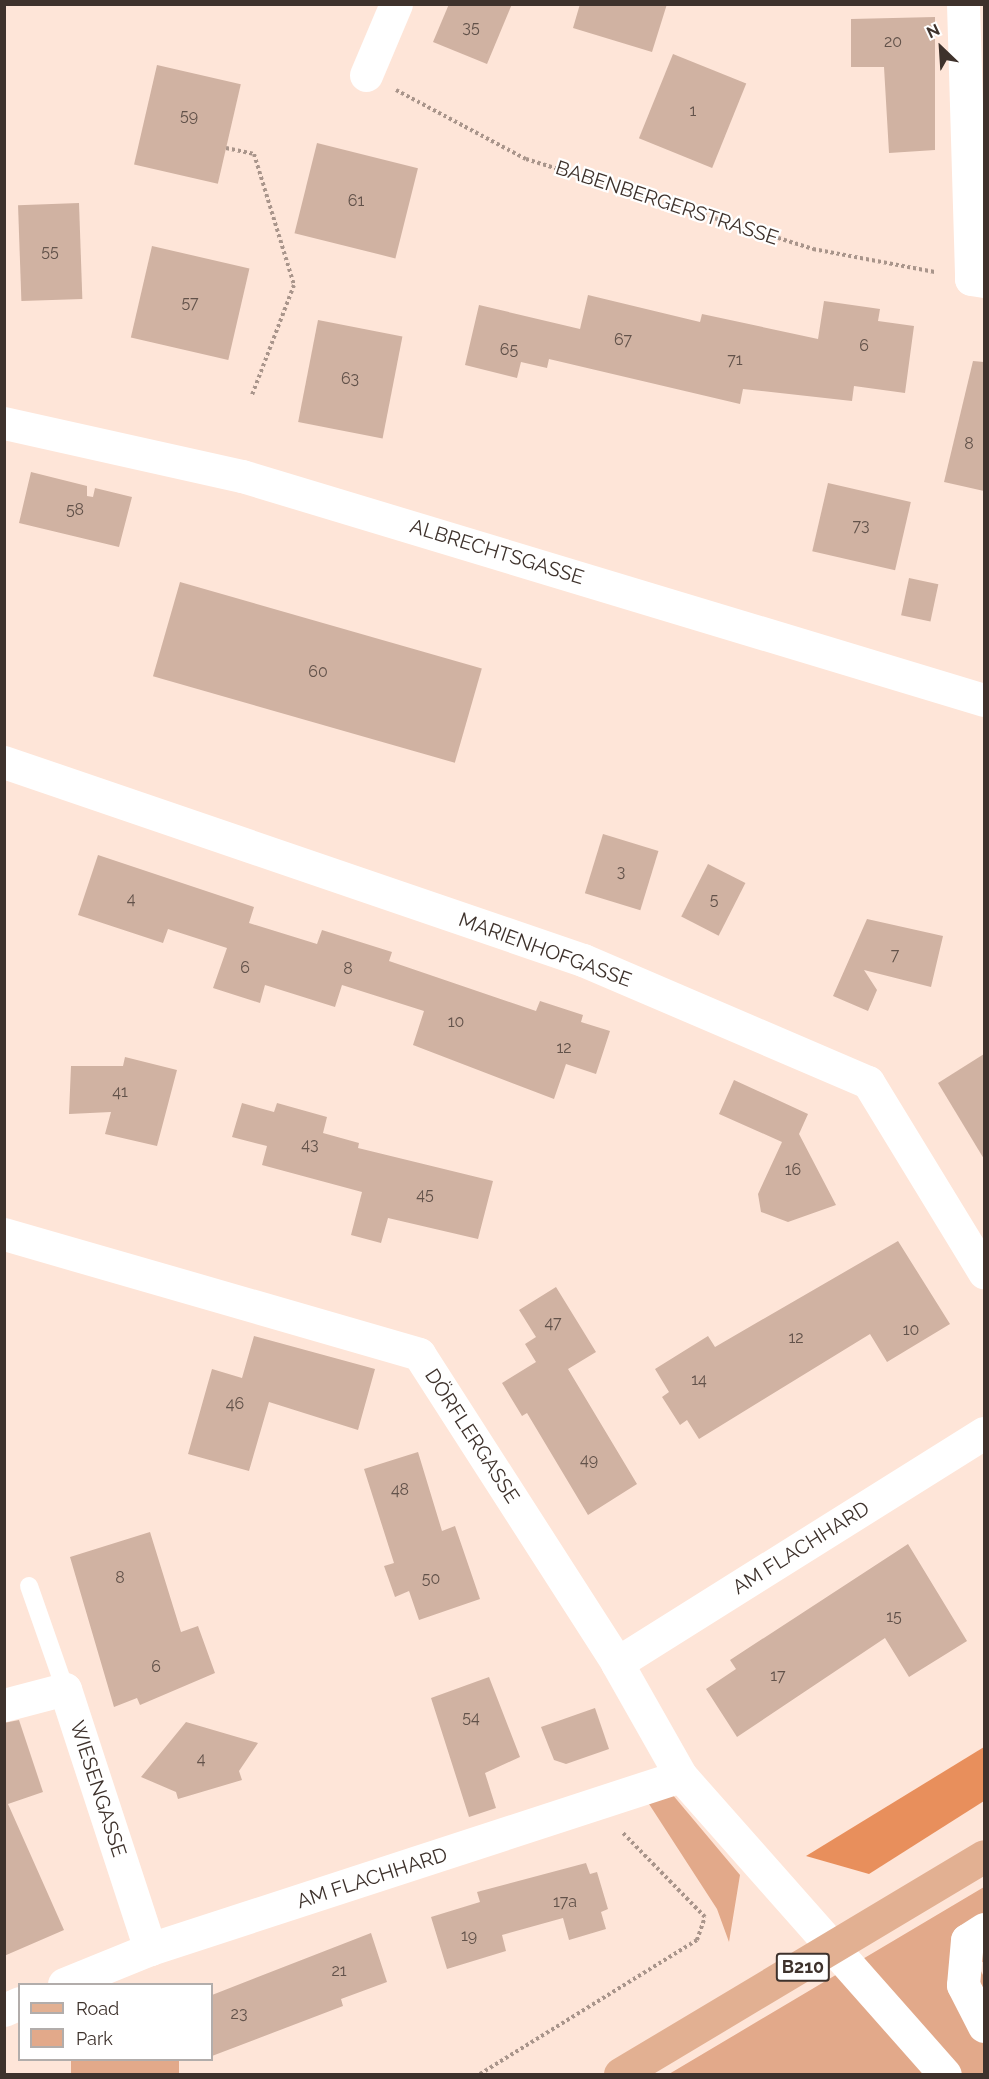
<!DOCTYPE html>
<html>
<head>
<meta charset="utf-8">
<style>
	body { margin:0 }
	#map { position:relative; width:989px; height:2079px; overflow:hidden; background:#fee5d8; font-family:Raleway,sans-serif }
	div>[style] { position:absolute }
	.green>* { inset:0; background:#e2a98a; transform-origin:0 0 }
	.forest>* { inset:0; background:#e88f5c }
	.building>* { inset:0; background:#d0b2a2; transform-origin:0 0 }
	.path>* { height:4px; margin-top:-2px; transform-origin:0; background:repeating-linear-gradient(90deg,#a9958b 0 3px,transparent 0 6px) }
	.lane>* { height:18px; margin:-9px; padding:0 9px; transform-origin:9px; border-radius:9px; background:#fff }
	.street>* { height:33px; margin:-16.5px; padding:0 16.5px; transform-origin:16.5px; border-radius:16.5px; background:#fff }
	.primary>* { height:33px; margin:-16.5px; padding:0 16.5px; transform-origin:16.5px; border-radius:16.5px; background:#e2b092 }
	span { translate:-50% -50%; white-space:nowrap; text-align:center; line-height:1.15; -webkit-text-stroke:4.5px #fff; paint-order:stroke }
	.number-label { font-size:16px; color:#62524a }
	.number-label span { -webkit-text-stroke-width:0 }
	.shield-label span { padding:2px 4px; background:#fff; border:2px solid; border-radius:4px; -webkit-text-stroke-width:0 }
	.shield-label { font-size:18px; color:#3e322c; font-weight:700 }
	.street-label { font-size:20px; color:#3e322c }
	.frame { position:absolute; inset:0; border:6px solid #3e322c; pointer-events:none }
	.legend { position:absolute; left:18px; top:1983px; width:195px; height:78px; box-sizing:border-box; background:#fff; border:2px solid #b2adab; margin:0; padding:8px 10px; list-style:none; font-size:18px; color:#3e322c }
	.legend li { display:flex; align-items:center; gap:12px; height:30px }
	.legend b { width:30px; border:2px solid #b2adab }
	.north { position:absolute; left:911px; top:18px; width:60px; height:60px; -webkit-text-stroke:4px #fff; paint-order:stroke; rotate:335deg; font-size:16px; font-weight:700; line-height:24px; text-align:center; color:#3e322c }
	.north::after { content:''; display:block; margin:auto; width:21px; height:27px; background:#3e322c; clip-path:polygon(50% 0,100% 100%,50% 72%,0 100%) }
</style>
</head>
<body>
<div id="map">
	<div class="green">
		<i style="clip-path:polygon(672px 1794px,740px 1875px,729px 1942px,717px 1909px,649px 1804px)"></i>
		<i style="clip-path:polygon(984px 1887px,984px 1961px,978px 1965px,984px 1977px,984px 2074px,669px 2074px)"></i>
		<i style="left:71px;top:2060px;width:108px;height:15px"></i>
	</div>
	<div class="forest">
		<i style="clip-path:polygon(984px 1747px,984px 1801px,869px 1874px,806px 1856px)"></i>
	</div>
	<div class="building">
		<i style="clip-path:polygon(449px 4px,512px 4px,487px 64px,433px 42px)"></i>
		<i style="clip-path:polygon(580px 4px,667px 4px,652px 52px,573px 28px)"></i>
		<i style="clip-path:polygon(935px 17px,935px 150px,889px 153px,884px 67px,851px 67px,851px 19px)"></i>
		<i style="left:673px;top:54px;width:79px;height:91px;rotate:22deg"></i>
		<i style="left:157px;top:65px;width:86px;height:102px;rotate:13deg"></i>
		<i style="left:317px;top:143px;width:104px;height:93px;rotate:14deg"></i>
		<i style="left:79px;top:203px;width:96px;height:61px;rotate:88deg"></i>
		<i style="left:152px;top:246px;width:100px;height:94px;rotate:13deg"></i>
		<i style="clip-path:polygon(588px 295px,700px 322px,702px 314px,818px 339px,824px 301px,880px 309px,878px 321px,914px 326px,905px 393px,854px 386px,852px 401px,743px 389px,740px 404px,549px 359px,547px 368px,521px 362px,517px 378px,465px 365px,479px 305px,580px 329px)"></i>
		<i style="left:318px;top:320px;width:86px;height:104px;rotate:11deg"></i>
		<i style="clip-path:polygon(973px 361px,984px 362px,984px 491px,944px 482px)"></i>
		<i style="clip-path:polygon(31px 472px,87px 486px,87px 496px,93px 497px,95px 488px,132px 497px,119px 547px,19px 523px)"></i>
		<i style="left:828px;top:483px;width:85px;height:70px;rotate:13deg"></i>
		<i style="left:909px;top:578px;width:30px;height:38px;rotate:12deg"></i>
		<i style="left:180px;top:582px;width:314px;height:98px;rotate:16deg"></i>
		<i style="left:603px;top:834px;width:58px;height:62px;rotate:17deg"></i>
		<i style="clip-path:polygon(98px 855px,254px 907px,249px 923px,317px 944px,322px 930px,392px 952px,389px 961px,536px 1011px,540px 1001px,583px 1015px,581px 1022px,610px 1031px,596px 1074px,566px 1064px,554px 1099px,413px 1045px,424px 1011px,342px 985px,335px 1007px,265px 985px,260px 1003px,213px 988px,227px 948px,168px 929px,163px 943px,78px 915px)"></i>
		<i style="left:708px;top:864px;width:42px;height:59px;rotate:27deg"></i>
		<i style="clip-path:polygon(867px 919px,943px 936px,931px 987px,864px 970px,877px 990px,868px 1011px,833px 996px)"></i>
		<i style="clip-path:polygon(984px 1054px,984px 1159px,938px 1083px)"></i>
		<i style="clip-path:polygon(125px 1057px,177px 1070px,157px 1146px,105px 1134px,111px 1112px,69px 1114px,71px 1066px,123px 1066px)"></i>
		<i style="clip-path:polygon(734px 1080px,808px 1114px,799px 1134px,836px 1205px,788px 1222px,761px 1212px,758px 1194px,782px 1142px,719px 1114px)"></i>
		<i style="clip-path:polygon(242px 1103px,274px 1112px,277px 1103px,327px 1117px,323px 1133px,359px 1143px,358px 1148px,493px 1181px,478px 1239px,388px 1218px,381px 1243px,351px 1235px,362px 1192px,262px 1165px,267px 1146px,232px 1137px)"></i>
		<i style="clip-path:polygon(898px 1241px,950px 1324px,887px 1362px,870px 1334px,699px 1439px,687px 1420px,680px 1425px,662px 1397px,669px 1392px,655px 1369px,708px 1336px,715px 1347px)"></i>
		<i style="clip-path:polygon(556px 1287px,596px 1352px,568px 1369px,637px 1484px,588px 1515px,527px 1413px,522px 1416px,502px 1383px,536px 1362px,525px 1344px,536px 1337px,519px 1310px)"></i>
		<i style="clip-path:polygon(254px 1336px,375px 1369px,358px 1430px,269px 1402px,249px 1471px,188px 1454px,212px 1369px,242px 1378px)"></i>
		<i style="clip-path:polygon(418px 1452px,442px 1531px,455px 1526px,480px 1599px,419px 1620px,409px 1591px,395px 1597px,384px 1566px,394px 1563px,364px 1469px)"></i>
		<i style="clip-path:polygon(150px 1532px,181px 1632px,198px 1626px,215px 1673px,140px 1705px,137px 1698px,114px 1707px,70px 1557px)"></i>
		<i style="clip-path:polygon(908px 1544px,967px 1641px,909px 1677px,885px 1638px,737px 1737px,706px 1689px,736px 1669px,730px 1660px)"></i>
		<i style="clip-path:polygon(489px 1677px,520px 1757px,485px 1773px,496px 1808px,469px 1817px,431px 1698px)"></i>
		<i style="clip-path:polygon(595px 1708px,609px 1749px,566px 1764px,554px 1760px,541px 1727px)"></i>
		<i style="clip-path:polygon(19px 1720px,43px 1792px,8px 1804px,64px 1930px,4px 1956px,4px 1723px)"></i>
		<i style="clip-path:polygon(186px 1722px,258px 1743px,239px 1771px,242px 1780px,178px 1799px,176px 1792px,141px 1777px)"></i>
		<i style="clip-path:polygon(586px 1863px,590px 1874px,597px 1872px,608px 1909px,601px 1912px,606px 1929px,569px 1940px,563px 1918px,502px 1935px,506px 1951px,447px 1969px,431px 1917px,480px 1902px,477px 1892px)"></i>
		<i style="clip-path:polygon(371px 1933px,387px 1982px,341px 1999px,343px 2006px,212px 2056px,212px 1995px)"></i>
	</div>
	<div class="path">
		<i style="left:396px;top:90px;width:147px;rotate:28deg"></i>
		<i style="left:526px;top:159px;width:301px;rotate:17.4deg"></i>
		<i style="left:813px;top:249px;width:124px;rotate:10.7deg"></i>
		<i style="left:226px;top:148px;width:29px;rotate:12deg"></i>
		<i style="left:254px;top:154px;width:137px;rotate:73deg"></i>
		<i style="left:294px;top:285px;width:118px;rotate:110.9deg"></i>
		<i style="left:480px;top:2074px;width:255px;rotate:-31.7deg"></i>
		<i style="left:697px;top:1940px;width:24px;rotate:-71deg"></i>
		<i style="left:705px;top:1917px;width:119px;rotate:-134.3deg"></i>
	</div>
	<div class="lane">
		<i style="left:29px;top:1586px;width:109px;rotate:70.7deg"></i>
	</div>
	<div class="street">
		<i style="left:963px;top:4px;width:275px;rotate:88.3deg"></i>
		<i style="left:971px;top:279px;width:13px;rotate:9deg"></i>
		<i style="left:366px;top:75px;width:77px;rotate:-67.1deg"></i>
		<i style="left:4px;top:423px;width:244px;rotate:12.6deg"></i>
		<i style="left:242px;top:476px;width:775px;rotate:16.8deg"></i>
		<i style="left:4px;top:762px;width:612px;rotate:18.88deg"></i>
		<i style="left:583px;top:960px;width:310px;rotate:23.2deg"></i>
		<i style="left:868px;top:1082px;width:223px;rotate:58.6deg"></i>
		<i style="left:4px;top:1234px;width:432px;rotate:16.1deg"></i>
		<i style="left:419px;top:1354px;width:367px;rotate:57.3deg"></i>
		<i style="left:617px;top:1663px;width:130px;rotate:60.5deg"></i>
		<i style="left:681px;top:1776px;width:398px;rotate:48.5deg"></i>
		<i style="left:617px;top:1663px;width:433px;rotate:-32.1deg"></i>
		<i style="left:4px;top:1705px;width:63px;rotate:-14.7deg"></i>
		<i style="left:65px;top:1689px;width:274px;rotate:71.9deg"></i>
		<i style="left:984px;top:1929px;width:20px;rotate:147deg"></i>
		<i style="left:967px;top:1940px;width:45px;rotate:95.1deg"></i>
		<i style="left:963px;top:1985px;width:46px;rotate:62.9deg"></i>
		<i style="left:64px;top:1984px;width:93px;rotate:-22.1deg"></i>
		<i style="left:150px;top:1949px;width:558px;rotate:-18.05deg"></i>
		<i style="left:4px;top:2010px;width:17px;rotate:-24deg"></i>
	</div>
	<div class="primary">
		<i style="left:620px;top:2074px;width:424px;rotate:-30.9deg"></i>
	</div>
	<div class="number-label">
		<span style="left:471px;top:28px">35</span>
		<span style="left:893px;top:42px">20</span>
		<span style="left:693px;top:111px">1</span>
		<span style="left:189px;top:116px">59</span>
		<span style="left:356px;top:201px">61</span>
		<span style="left:50px;top:252px">55</span>
		<span style="left:190px;top:303px">57</span>
		<span style="left:623px;top:340px">67</span>
		<span style="left:864px;top:346px">6</span>
		<span style="left:509px;top:350px">65</span>
		<span style="left:735px;top:360px">71</span>
		<span style="left:350px;top:379px">63</span>
		<span style="left:969px;top:444px">8</span>
		<span style="left:75px;top:510px">58</span>
		<span style="left:861px;top:526px">73</span>
		<span style="left:318px;top:672px">60</span>
		<span style="left:621px;top:872px">3</span>
		<span style="left:131px;top:899px">4</span>
		<span style="left:714px;top:900px">5</span>
		<span style="left:895px;top:955px">7</span>
		<span style="left:245px;top:968px">6</span>
		<span style="left:348px;top:969px">8</span>
		<span style="left:456px;top:1022px">10</span>
		<span style="left:564px;top:1048px">12</span>
		<span style="left:120px;top:1092px">41</span>
		<span style="left:310px;top:1145px">43</span>
		<span style="left:793px;top:1170px">16</span>
		<span style="left:425px;top:1195px">45</span>
		<span style="left:553px;top:1323px">47</span>
		<span style="left:911px;top:1330px">10</span>
		<span style="left:796px;top:1338px">12</span>
		<span style="left:699px;top:1380px">14</span>
		<span style="left:235px;top:1404px">46</span>
		<span style="left:589px;top:1460px">49</span>
		<span style="left:400px;top:1490px">48</span>
		<span style="left:120px;top:1578px">8</span>
		<span style="left:431px;top:1579px">50</span>
		<span style="left:894px;top:1617px">15</span>
		<span style="left:156px;top:1667px">6</span>
		<span style="left:778px;top:1676px">17</span>
		<span style="left:471px;top:1718px">54</span>
		<span style="left:201px;top:1759px">4</span>
		<span style="left:565px;top:1902px">17a</span>
		<span style="left:469px;top:1936px">19</span>
		<span style="left:339px;top:1971px">21</span>
		<span style="left:239px;top:2014px">23</span>
	</div>
	<div class="shield-label">
		<span style="left:803px;top:1967px">B210</span>
	</div>
	<div class="street-label">
		<span style="left:667px;top:203px;rotate:18deg">BABENBERGERSTRASSE</span>
		<span style="left:497px;top:552px;rotate:17deg">ALBRECHTSGASSE</span>
		<span style="left:545px;top:950px;rotate:20deg">MARIENHOFGASSE</span>
		<span style="left:472px;top:1436px;rotate:57deg">DÖRFLERGASSE</span>
		<span style="left:801px;top:1548px;rotate:-32deg">AM FLACHHARD</span>
		<span style="left:98px;top:1789px;rotate:72deg">WIESENGASSE</span>
		<span style="left:372px;top:1878px;rotate:-18deg">AM FLACHHARD</span>
	</div>
	<div class="frame"></div>
	<ul class="legend">
	<li><b style="height:8px;background:#e2b092"></b>Road</li>
	<li><b style="height:16px;background:#e2a98a"></b>Park</li>
	</ul>
	<div class="north">N</div>
</div>
</body>
</html>
